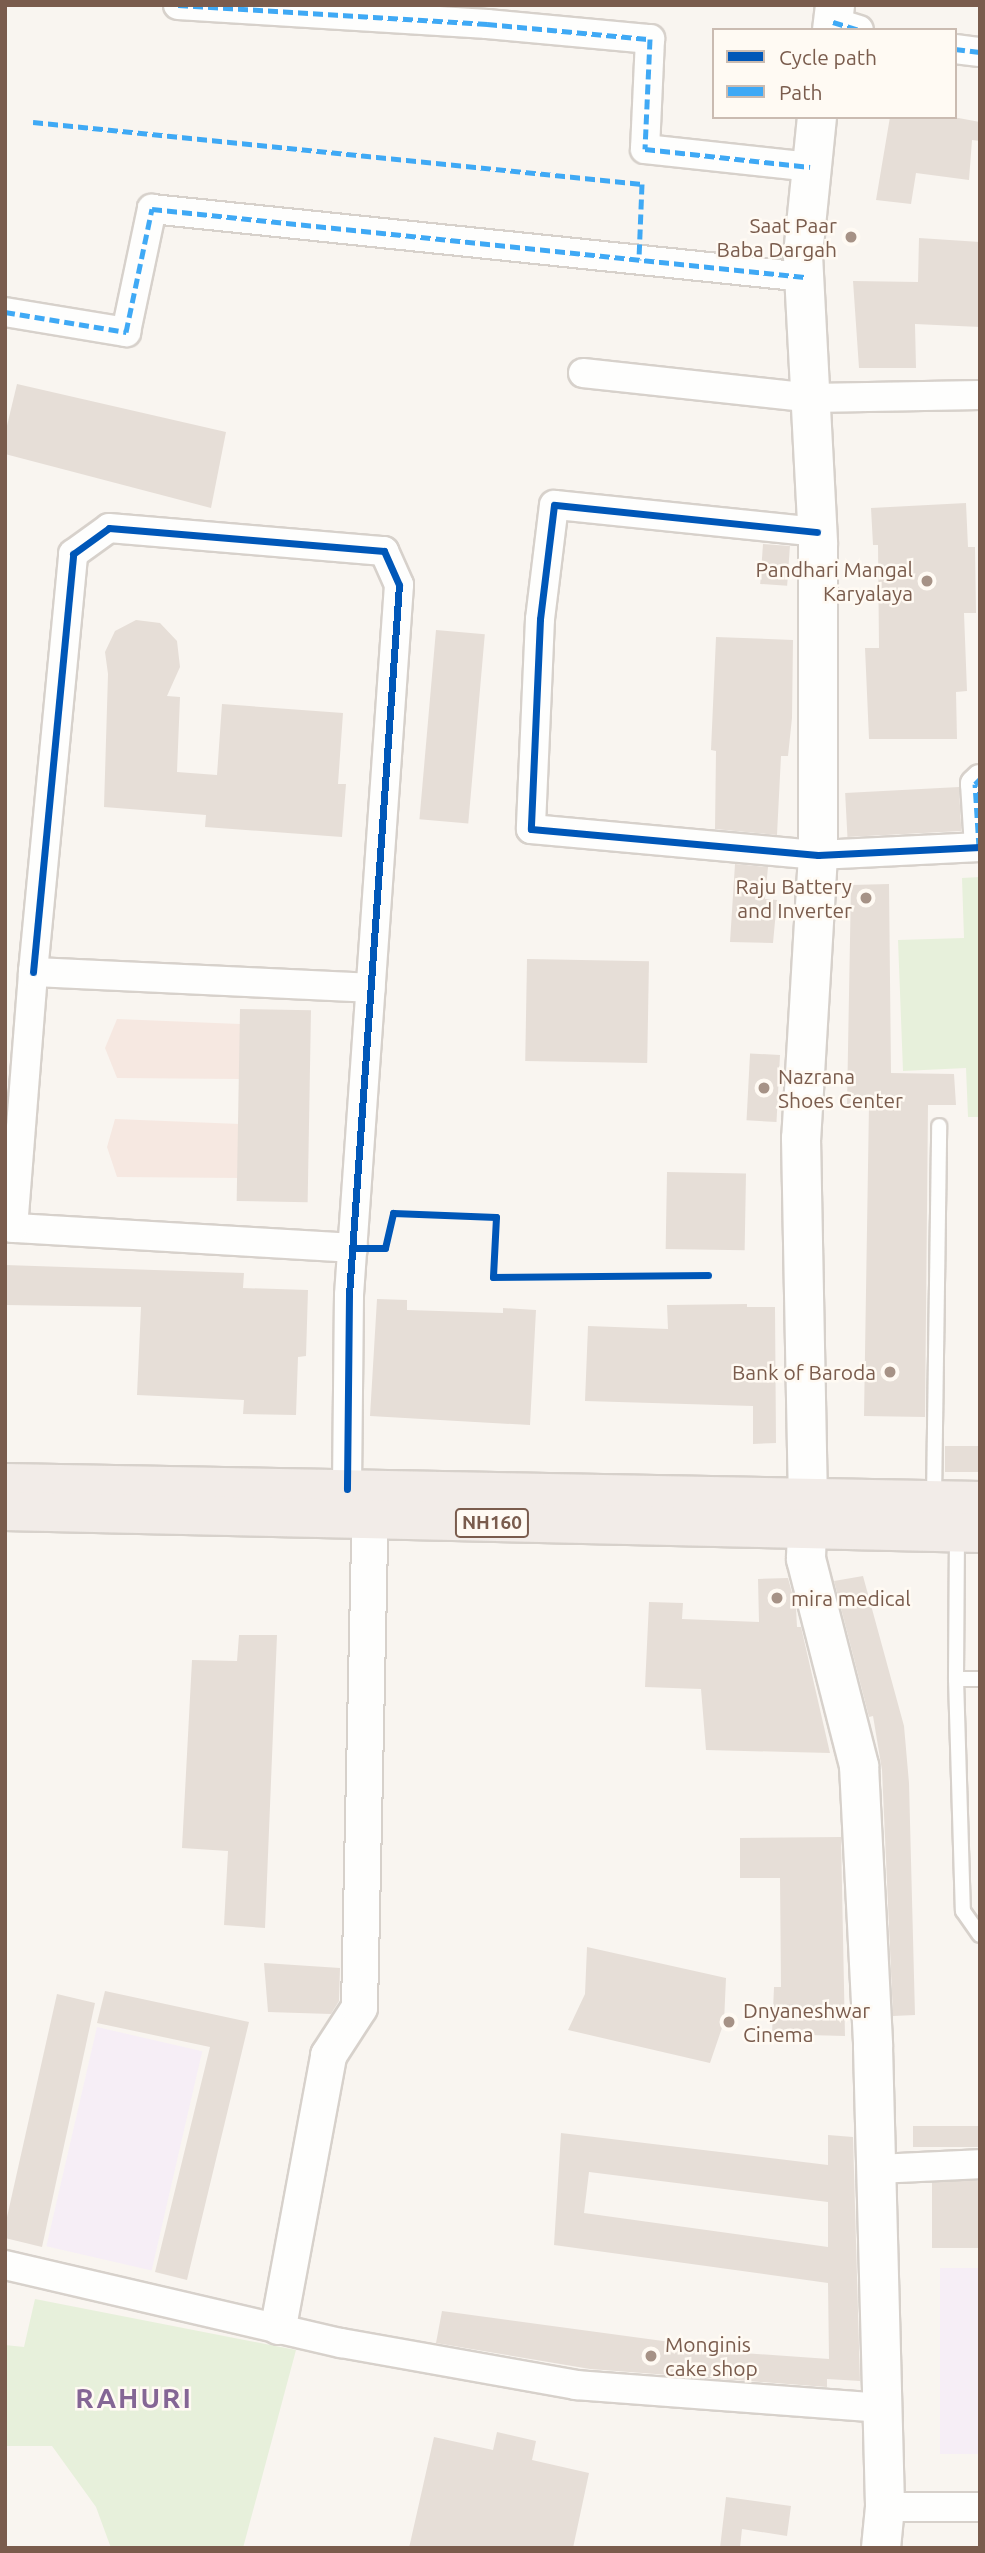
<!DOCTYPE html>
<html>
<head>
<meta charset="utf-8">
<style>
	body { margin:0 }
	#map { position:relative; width:985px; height:2553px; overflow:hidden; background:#f9f5f0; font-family:Ubuntu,sans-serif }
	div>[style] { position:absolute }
	.commercial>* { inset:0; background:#f6e8e1 }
	.education>* { inset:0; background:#f6eef6; transform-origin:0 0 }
	.green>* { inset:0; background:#e7f0db }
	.building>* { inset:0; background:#e6ded7; transform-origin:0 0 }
	.roads { filter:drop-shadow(2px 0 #d7d1cb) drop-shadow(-2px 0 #d7d1cb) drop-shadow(0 2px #d7d1cb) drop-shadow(0 -2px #d7d1cb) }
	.service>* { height:14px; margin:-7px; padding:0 7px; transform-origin:7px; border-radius:7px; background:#fefefd }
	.minor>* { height:28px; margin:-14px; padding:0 14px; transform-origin:14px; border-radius:14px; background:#fefefd }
	.tertiary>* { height:35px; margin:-17.5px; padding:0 17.5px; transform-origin:17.5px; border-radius:17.5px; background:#fefefd }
	.secondary>* { height:38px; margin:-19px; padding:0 19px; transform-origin:19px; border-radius:19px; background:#fefefd }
	.trunk>* { height:38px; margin:-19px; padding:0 19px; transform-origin:19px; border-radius:19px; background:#f2ece8 }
	.quiet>* { height:5px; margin-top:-2.5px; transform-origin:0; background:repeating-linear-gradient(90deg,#3fa9f5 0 10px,transparent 0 15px) }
	.cycleway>* { height:7px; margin:-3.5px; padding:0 3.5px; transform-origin:3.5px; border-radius:3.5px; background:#0057b8 }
	.dots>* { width:19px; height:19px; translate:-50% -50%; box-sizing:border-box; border:4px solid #fffaf3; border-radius:50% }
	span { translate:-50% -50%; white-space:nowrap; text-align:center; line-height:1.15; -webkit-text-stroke:5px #fffaf3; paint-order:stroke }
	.shield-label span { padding:2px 5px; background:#fffaf3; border:2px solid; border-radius:5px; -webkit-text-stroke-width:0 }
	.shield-label { font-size:19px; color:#7a5c4d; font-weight:700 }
	.poi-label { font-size:21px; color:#7a5c4d }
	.right { translate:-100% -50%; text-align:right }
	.left { translate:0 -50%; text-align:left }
	.district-label { font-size:28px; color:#846695; font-weight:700; letter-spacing:2px }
	.frame { position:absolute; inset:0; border:7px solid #7a5c4d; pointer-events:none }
	.legend { position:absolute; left:712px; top:28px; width:245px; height:91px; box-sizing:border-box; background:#fffaf3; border:2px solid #cabbb1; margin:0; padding:9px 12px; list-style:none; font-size:21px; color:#7a5c4d }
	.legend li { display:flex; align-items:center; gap:14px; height:35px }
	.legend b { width:35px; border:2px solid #cabbb1 }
</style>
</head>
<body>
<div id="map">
	<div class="commercial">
		<i style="clip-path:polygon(117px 1019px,240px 1024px,240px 1079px,117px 1078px,105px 1048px)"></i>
		<i style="clip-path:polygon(115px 1119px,240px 1124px,240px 1178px,117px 1177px,107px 1147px)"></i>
	</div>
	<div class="education">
		<i style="left:97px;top:2027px;width:108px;height:225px;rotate:13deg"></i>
		<i style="left:940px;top:2268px;width:40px;height:186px"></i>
	</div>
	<div class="green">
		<i style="clip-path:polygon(980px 877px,980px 1117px,968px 1117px,966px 1068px,903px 1071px,898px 940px,964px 938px,962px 878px)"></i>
		<i style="clip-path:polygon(35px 2299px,296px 2350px,243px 2548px,111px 2548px,96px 2507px,52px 2446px,5px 2446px,5px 2345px,24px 2347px)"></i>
	</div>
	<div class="building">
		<i style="clip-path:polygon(890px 117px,953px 117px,980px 122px,980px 141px,972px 140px,969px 180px,916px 173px,911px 204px,876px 200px)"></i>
		<i style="clip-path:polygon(919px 238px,980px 242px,980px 327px,915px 324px,916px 368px,859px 368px,853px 281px,918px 282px)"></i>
		<i style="clip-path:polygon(17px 384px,226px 432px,211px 508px,5px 454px,5px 434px)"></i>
		<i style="clip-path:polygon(966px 503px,968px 547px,975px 547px,976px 613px,964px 613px,967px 691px,956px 692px,957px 739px,869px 739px,865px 648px,879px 648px,878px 545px,873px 545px,871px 508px)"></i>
		<i style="left:763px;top:544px;width:27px;height:40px;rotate:4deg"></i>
		<i style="clip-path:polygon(136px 620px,160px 623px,177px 641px,180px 667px,167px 696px,180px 697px,177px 772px,217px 775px,222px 704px,343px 713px,338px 784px,346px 784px,342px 837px,205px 827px,206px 815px,104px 807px,108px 674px,105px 652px,115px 631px)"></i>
		<i style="left:436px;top:630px;width:49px;height:190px;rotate:5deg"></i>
		<i style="clip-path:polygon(716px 637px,793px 640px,792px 718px,788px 756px,781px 756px,777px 835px,715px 829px,716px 751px,711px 750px)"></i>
		<i style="left:959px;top:787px;width:44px;height:114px;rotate:87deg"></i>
		<i style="clip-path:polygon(735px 864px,768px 867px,765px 899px,777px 900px,773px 943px,730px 942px)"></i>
		<i style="clip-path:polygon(889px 884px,891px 1073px,954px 1074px,956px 1105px,928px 1105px,925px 1417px,864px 1416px,869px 1104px,847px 1104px,851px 885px)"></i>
		<i style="left:527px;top:959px;width:122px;height:102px;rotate:1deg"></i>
		<i style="left:240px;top:1009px;width:71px;height:192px;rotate:1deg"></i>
		<i style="left:780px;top:1055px;width:67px;height:30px;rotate:93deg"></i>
		<i style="left:667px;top:1172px;width:79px;height:77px;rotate:1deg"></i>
		<i style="clip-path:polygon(5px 1265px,244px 1273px,243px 1288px,308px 1290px,306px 1356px,298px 1357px,296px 1415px,243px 1414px,244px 1400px,137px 1395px,141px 1307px,5px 1305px)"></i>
		<i style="clip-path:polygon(377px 1299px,407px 1300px,407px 1310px,503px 1313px,503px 1308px,536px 1310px,530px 1425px,370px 1416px)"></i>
		<i style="clip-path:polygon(747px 1304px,747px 1307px,775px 1307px,776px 1443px,753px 1444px,753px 1406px,585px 1401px,588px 1326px,668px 1329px,667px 1305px)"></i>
		<i style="left:945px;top:1446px;width:35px;height:26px"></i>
		<i style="clip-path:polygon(863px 1576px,904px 1726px,909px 1783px,915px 2015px,893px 2016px,882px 1770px,873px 1716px,869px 1717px,834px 1581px)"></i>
		<i style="clip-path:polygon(788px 1578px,796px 1608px,797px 1627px,801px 1627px,830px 1753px,706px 1750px,701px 1689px,645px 1687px,649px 1602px,683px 1603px,682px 1619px,759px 1622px,758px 1579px)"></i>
		<i style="clip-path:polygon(239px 1635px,277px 1635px,265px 1928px,224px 1925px,228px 1851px,182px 1848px,192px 1660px,237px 1661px)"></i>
		<i style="clip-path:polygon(841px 1837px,845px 2036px,772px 2034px,774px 1987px,781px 1987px,780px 1878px,740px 1878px,740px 1838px)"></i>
		<i style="clip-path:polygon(587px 1947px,726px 1978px,724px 2022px,710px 2063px,568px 2030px,585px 1994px)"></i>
		<i style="clip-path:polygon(264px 1963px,340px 1968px,339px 2001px,331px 2014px,268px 2012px)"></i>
		<i style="clip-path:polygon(105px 1991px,249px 2022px,187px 2280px,155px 2272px,210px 2047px,97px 2023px)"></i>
		<i style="clip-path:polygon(57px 1994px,95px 2003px,42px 2247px,5px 2238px,5px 2226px)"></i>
		<i style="left:980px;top:2126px;width:21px;height:67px;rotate:90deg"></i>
		<i style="clip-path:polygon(evenodd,561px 2133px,828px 2165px,828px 2135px,853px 2137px,860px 2381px,827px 2379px,827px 2387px,590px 2369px,436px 2343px,442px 2311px,700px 2346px,700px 2350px,829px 2359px,828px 2283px,554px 2245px,561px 2133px,589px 2172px,828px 2202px,828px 2247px,584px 2213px,589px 2172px)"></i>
		<i style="left:980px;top:2181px;width:67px;height:48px;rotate:90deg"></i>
		<i style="clip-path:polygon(497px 2432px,536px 2441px,532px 2460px,589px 2473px,573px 2548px,409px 2548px,434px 2437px,493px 2450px)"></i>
		<i style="clip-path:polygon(726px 2497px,791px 2506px,787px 2536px,742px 2529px,740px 2548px,720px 2548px)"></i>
	</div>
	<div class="roads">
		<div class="service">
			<i style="left:934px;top:1499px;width:373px;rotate:-89.2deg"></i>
			<i style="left:957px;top:1533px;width:146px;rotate:90.4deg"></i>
			<i style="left:956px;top:1679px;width:232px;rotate:88.3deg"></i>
			<i style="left:963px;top:1911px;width:29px;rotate:55deg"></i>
			<i style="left:956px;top:1679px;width:24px"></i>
		</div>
		<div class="minor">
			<i style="left:178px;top:5px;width:310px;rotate:3.5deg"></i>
			<i style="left:487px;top:24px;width:164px;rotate:5.3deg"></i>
			<i style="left:650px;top:39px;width:110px;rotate:92.6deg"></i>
			<i style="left:645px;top:149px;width:166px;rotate:6.2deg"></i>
			<i style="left:833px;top:22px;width:27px;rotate:17deg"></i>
			<i style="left:955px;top:49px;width:25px;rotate:7deg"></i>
			<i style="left:5px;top:312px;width:123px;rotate:9.4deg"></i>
			<i style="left:126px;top:332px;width:126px;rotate:-78.1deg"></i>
			<i style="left:152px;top:209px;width:656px;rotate:5.95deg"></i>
			<i style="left:583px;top:373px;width:230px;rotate:6.2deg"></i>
			<i style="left:812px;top:398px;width:168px;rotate:-1deg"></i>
			<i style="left:817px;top:532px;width:264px;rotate:-174.1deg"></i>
			<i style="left:554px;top:505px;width:115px;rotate:97deg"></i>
			<i style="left:540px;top:619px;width:210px;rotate:92.5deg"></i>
			<i style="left:531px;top:829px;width:288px;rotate:5.2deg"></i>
			<i style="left:818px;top:855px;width:162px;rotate:-2.8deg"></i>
			<i style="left:979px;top:847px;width:63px;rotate:-93.6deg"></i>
			<i style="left:975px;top:784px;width:7px;rotate:-45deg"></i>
			<i style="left:33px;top:972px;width:420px;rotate:-84.5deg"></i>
			<i style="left:73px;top:554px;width:44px;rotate:-35.8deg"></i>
			<i style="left:109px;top:528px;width:276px;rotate:4.8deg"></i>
			<i style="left:384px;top:551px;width:37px;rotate:66deg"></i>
			<i style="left:399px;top:585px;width:712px;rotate:94.03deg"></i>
			<i style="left:349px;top:1295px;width:194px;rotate:90.6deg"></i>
			<i style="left:353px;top:1248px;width:341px;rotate:-176.6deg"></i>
			<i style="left:13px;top:1228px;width:257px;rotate:-85.5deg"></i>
			<i style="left:33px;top:972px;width:338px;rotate:2.7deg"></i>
			<i style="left:875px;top:2169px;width:105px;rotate:-2.7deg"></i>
			<i style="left:5px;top:2265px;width:345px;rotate:13.1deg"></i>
			<i style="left:341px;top:2343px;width:239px;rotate:10.1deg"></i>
			<i style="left:576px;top:2385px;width:307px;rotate:4.3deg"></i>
			<i style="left:885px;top:2507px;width:95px"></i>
		</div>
		<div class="tertiary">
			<i style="left:278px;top:2326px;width:276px;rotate:-79.5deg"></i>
			<i style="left:328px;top:2055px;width:57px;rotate:-57.1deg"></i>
			<i style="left:359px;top:2007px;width:514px;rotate:-88.77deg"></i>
		</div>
		<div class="secondary">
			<i style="left:832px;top:30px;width:25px;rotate:-83deg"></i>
			<i style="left:817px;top:117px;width:139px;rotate:95.8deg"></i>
			<i style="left:803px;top:255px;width:290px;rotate:87deg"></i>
			<i style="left:818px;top:545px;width:310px;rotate:90deg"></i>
			<i style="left:818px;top:855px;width:284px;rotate:93.4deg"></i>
			<i style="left:801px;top:1138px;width:360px;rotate:88.9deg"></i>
			<i style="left:808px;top:1498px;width:61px;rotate:91.9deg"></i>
			<i style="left:806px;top:1559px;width:214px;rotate:75.6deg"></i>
			<i style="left:859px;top:1766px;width:281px;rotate:87.1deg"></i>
			<i style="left:873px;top:2047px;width:460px;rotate:88.5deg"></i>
			<i style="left:885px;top:2507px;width:41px;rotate:95.6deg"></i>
		</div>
		<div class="trunk">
			<i style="left:5px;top:1483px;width:975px;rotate:1.06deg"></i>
			<i style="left:5px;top:1511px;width:975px;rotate:1.29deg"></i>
		</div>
	</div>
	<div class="quiet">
		<i style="left:178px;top:5px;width:310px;rotate:3.5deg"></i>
		<i style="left:487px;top:24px;width:164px;rotate:5.3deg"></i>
		<i style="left:650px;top:39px;width:110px;rotate:92.6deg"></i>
		<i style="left:645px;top:149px;width:166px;rotate:6.2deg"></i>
		<i style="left:833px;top:22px;width:27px;rotate:17deg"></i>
		<i style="left:955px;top:49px;width:25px;rotate:7deg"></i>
		<i style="left:33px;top:122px;width:612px;rotate:5.81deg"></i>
		<i style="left:642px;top:184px;width:76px;rotate:92.3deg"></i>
		<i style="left:5px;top:312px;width:123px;rotate:9.4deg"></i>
		<i style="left:126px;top:332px;width:126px;rotate:-78.1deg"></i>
		<i style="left:152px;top:209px;width:656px;rotate:5.95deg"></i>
		<i style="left:979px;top:847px;width:63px;rotate:-93.6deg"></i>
		<i style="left:975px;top:784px;width:7px;rotate:-45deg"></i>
	</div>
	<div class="cycleway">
		<i style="left:817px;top:532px;width:264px;rotate:-174.1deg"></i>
		<i style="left:554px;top:505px;width:115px;rotate:97deg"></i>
		<i style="left:540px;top:619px;width:210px;rotate:92.5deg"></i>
		<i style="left:531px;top:829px;width:288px;rotate:5.2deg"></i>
		<i style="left:818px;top:855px;width:162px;rotate:-2.8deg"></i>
		<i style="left:33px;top:972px;width:420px;rotate:-84.5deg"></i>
		<i style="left:73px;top:554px;width:44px;rotate:-35.8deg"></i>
		<i style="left:109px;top:528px;width:276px;rotate:4.8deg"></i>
		<i style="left:384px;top:551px;width:37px;rotate:66deg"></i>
		<i style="left:399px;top:585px;width:712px;rotate:94.03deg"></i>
		<i style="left:349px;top:1295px;width:194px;rotate:90.6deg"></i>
		<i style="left:353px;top:1248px;width:32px"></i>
		<i style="left:385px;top:1248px;width:36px;rotate:-77deg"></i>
		<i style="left:393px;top:1213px;width:103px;rotate:2.2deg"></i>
		<i style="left:496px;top:1217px;width:60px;rotate:92.9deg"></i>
		<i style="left:493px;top:1277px;width:215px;rotate:-0.5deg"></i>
	</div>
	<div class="dots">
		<i style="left:851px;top:237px;background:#a69286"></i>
		<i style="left:927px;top:581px;background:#a69286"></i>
		<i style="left:866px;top:898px;background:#a69286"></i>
		<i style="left:764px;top:1088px;background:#a69286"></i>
		<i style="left:890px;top:1372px;background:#a69286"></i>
		<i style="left:777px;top:1598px;background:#a69286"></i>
		<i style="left:729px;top:2022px;background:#a69286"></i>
		<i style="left:651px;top:2356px;background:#a69286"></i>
	</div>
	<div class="shield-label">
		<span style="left:492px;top:1523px">NH160</span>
	</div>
	<div class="poi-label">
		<span class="right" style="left:837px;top:237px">Saat Paar<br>Baba Dargah</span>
		<span class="right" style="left:913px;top:581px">Pandhari Mangal<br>Karyalaya</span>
		<span class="right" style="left:852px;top:898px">Raju Battery<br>and Inverter</span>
		<span class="left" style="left:778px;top:1088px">Nazrana<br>Shoes Center</span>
		<span class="right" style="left:876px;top:1372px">Bank of Baroda</span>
		<span class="left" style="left:791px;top:1598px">mira medical</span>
		<span class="left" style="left:743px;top:2022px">Dnyaneshwar<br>Cinema</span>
		<span class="left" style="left:665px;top:2356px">Monginis<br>cake shop</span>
	</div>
	<div class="district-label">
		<span style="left:134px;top:2398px">RAHURI</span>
	</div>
	<div class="frame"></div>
	<ul class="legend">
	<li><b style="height:9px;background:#0057b8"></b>Cycle path</li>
	<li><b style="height:9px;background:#3fa9f5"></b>Path</li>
	</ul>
</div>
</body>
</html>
